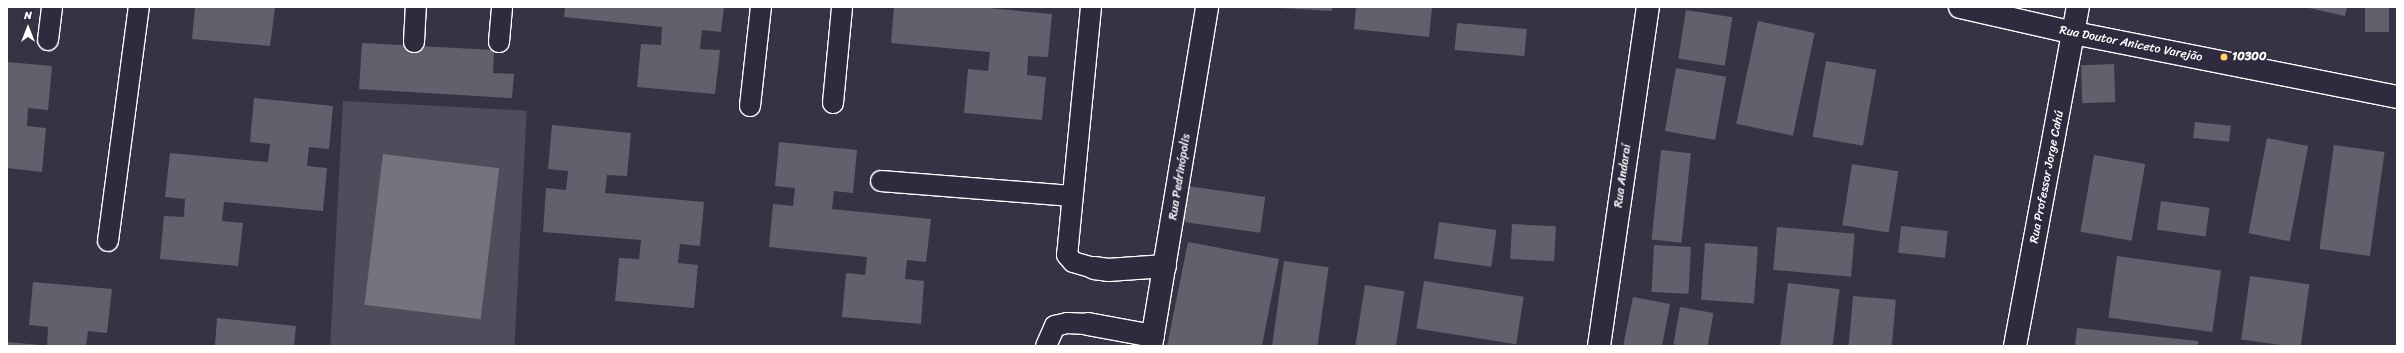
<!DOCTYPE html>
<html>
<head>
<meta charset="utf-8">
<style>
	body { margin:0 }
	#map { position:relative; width:2404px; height:353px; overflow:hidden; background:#373345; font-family:Sriracha,sans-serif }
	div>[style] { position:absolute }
	.green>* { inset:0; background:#514c5c; transform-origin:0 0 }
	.water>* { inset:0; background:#76737f; transform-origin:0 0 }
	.building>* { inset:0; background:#635f6d; transform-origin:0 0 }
	.roads { filter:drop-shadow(1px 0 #fff) drop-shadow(-1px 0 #fff) drop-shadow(0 1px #fff) drop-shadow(0 -1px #fff) }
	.lane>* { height:20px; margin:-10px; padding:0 10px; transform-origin:10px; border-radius:10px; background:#2f2a3d }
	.street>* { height:22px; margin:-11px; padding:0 11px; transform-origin:11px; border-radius:11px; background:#2f2a3d }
	.secondary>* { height:22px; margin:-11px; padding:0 11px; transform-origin:11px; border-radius:11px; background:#2f2a3d }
	.dots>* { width:11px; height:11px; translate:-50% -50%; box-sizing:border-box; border:2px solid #2f2a3d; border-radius:50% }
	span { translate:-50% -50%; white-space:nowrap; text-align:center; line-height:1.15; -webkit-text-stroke:3.5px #2f2a3d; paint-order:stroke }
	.street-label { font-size:12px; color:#fff }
	.poi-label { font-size:12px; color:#fff; font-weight:700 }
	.left { translate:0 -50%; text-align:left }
	.frame { position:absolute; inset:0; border:8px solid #fff; pointer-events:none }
	.north { position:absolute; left:8px; top:8px; width:40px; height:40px; -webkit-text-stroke:3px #2f2a3d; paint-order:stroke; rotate:0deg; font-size:11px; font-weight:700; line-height:16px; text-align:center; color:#fff }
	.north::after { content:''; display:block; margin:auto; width:14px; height:18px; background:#fff; clip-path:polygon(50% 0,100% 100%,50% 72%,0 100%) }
</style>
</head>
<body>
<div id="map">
	<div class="green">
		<i style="left:343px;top:101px;width:184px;height:245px;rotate:3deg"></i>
	</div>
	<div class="water">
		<i style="left:383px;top:154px;width:117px;height:152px;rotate:7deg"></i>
	</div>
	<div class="building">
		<i style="clip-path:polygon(195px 7px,275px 7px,270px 46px,192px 39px)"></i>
		<i style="clip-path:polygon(565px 7px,724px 7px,721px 32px,702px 30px,700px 49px,720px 50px,715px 94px,637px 87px,641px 44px,661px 45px,662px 27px,564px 17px)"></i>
		<i style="clip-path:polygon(894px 7px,977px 7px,1052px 14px,1048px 57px,1028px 56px,1027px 75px,1046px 77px,1042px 120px,964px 113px,968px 69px,988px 71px,990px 52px,891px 43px)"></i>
		<i style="clip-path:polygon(1260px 7px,1332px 7px,1332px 11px)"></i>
		<i style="clip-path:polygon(1356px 7px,1432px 7px,1429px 37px,1354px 29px)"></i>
		<i style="clip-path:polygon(2304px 7px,2347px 7px,2345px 16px)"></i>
		<i style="left:2365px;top:7px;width:24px;height:25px"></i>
		<i style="left:1686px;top:10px;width:47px;height:49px;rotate:9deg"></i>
		<i style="left:1758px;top:21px;width:58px;height:105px;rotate:12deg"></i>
		<i style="left:1457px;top:23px;width:70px;height:27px;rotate:5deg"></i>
		<i style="clip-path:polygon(362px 43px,494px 50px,493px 73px,514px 74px,512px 98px,359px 89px)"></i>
		<i style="left:1826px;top:61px;width:51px;height:77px;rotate:10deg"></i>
		<i style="clip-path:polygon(7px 62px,52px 66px,48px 110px,28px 108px,27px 126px,46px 128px,42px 172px,7px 168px)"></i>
		<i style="left:2114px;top:64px;width:38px;height:33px;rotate:88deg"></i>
		<i style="left:1676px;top:68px;width:51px;height:64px;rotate:10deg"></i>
		<i style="clip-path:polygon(254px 98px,333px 106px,329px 149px,309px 147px,307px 166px,327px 168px,323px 211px,224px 202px,222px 221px,243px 223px,238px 266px,160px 259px,164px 216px,184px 217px,185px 199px,165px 197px,170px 153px,268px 162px,270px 144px,250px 142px)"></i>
		<i style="left:2195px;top:122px;width:36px;height:16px;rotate:6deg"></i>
		<i style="clip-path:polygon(552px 125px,631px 133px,627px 176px,607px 175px,605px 193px,704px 202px,700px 246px,680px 244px,678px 263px,698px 265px,694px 308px,615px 301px,619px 258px,639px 259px,641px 240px,543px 232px,546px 188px,566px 190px,568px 171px,548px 169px)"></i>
		<i style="left:2267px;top:138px;width:42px;height:97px;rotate:11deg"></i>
		<i style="clip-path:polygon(779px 142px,857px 150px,853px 193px,834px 191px,832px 209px,931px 219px,926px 262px,907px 260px,905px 279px,924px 281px,921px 324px,842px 317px,846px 273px,865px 275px,867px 257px,769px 247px,773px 204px,793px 206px,795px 188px,775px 186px)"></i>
		<i style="left:2334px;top:145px;width:51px;height:105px;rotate:8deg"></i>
		<i style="left:1661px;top:150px;width:30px;height:90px;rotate:6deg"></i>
		<i style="left:2094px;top:155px;width:52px;height:78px;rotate:10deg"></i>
		<i style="left:1852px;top:164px;width:47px;height:62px;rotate:9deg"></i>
		<i style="left:1187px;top:186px;width:79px;height:36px;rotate:8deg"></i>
		<i style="left:2161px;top:201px;width:49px;height:29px;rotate:8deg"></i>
		<i style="left:1439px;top:222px;width:58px;height:37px;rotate:8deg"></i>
		<i style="left:1512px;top:224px;width:44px;height:35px;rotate:3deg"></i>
		<i style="left:1901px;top:226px;width:47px;height:27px;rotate:6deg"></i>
		<i style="left:1777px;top:227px;width:78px;height:43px;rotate:5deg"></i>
		<i style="clip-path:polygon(1188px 242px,1279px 259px,1262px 346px,1167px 346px)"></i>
		<i style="left:1705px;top:243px;width:53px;height:57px;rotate:4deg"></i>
		<i style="left:1654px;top:245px;width:37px;height:47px;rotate:3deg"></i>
		<i style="left:2117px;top:256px;width:105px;height:62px;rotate:8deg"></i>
		<i style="left:1284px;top:261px;width:45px;height:86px;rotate:8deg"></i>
		<i style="left:2250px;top:276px;width:60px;height:64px;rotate:8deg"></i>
		<i style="left:1424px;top:281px;width:101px;height:48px;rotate:9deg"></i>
		<i style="clip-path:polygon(33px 282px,112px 289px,107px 333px,88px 331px,86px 346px,47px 346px,48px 327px,29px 325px)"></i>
		<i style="left:1788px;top:283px;width:52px;height:63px;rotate:7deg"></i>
		<i style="left:1365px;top:285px;width:40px;height:62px;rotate:9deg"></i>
		<i style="left:1853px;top:296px;width:43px;height:50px;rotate:5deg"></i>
		<i style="clip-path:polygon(1633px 297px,1670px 304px,1662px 346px,1623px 346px)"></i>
		<i style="left:1680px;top:307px;width:34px;height:38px;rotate:10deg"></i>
		<i style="clip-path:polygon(217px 318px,296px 326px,294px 346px,215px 346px)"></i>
		<i style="clip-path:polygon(2077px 328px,2198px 341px,2198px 346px,2075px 346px)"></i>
		<i style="clip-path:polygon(7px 342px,40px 345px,40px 346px,7px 346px)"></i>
	</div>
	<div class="roads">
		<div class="lane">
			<i style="left:1091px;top:7px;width:249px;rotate:95.5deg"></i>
			<i style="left:1067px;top:255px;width:9px;rotate:49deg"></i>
			<i style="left:1073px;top:262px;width:22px;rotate:16deg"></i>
			<i style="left:48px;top:40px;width:33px;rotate:-83deg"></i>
			<i style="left:414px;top:42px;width:35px;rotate:-87deg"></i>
			<i style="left:499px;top:42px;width:35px;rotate:-85deg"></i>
			<i style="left:833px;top:103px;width:96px;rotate:-84.6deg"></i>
			<i style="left:750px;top:106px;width:100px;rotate:-83.7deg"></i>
			<i style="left:881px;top:181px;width:191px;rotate:4.5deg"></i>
			<i style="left:108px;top:241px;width:236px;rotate:-82.5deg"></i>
			<i style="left:1046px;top:346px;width:22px;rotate:-66deg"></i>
			<i style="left:1055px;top:326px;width:12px;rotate:-14deg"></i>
			<i style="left:1067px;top:323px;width:21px;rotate:3deg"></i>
		</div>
		<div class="street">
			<i style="left:1094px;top:268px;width:14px;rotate:8deg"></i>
			<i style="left:1108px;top:270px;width:57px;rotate:-4deg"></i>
			<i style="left:1088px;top:324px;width:66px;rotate:10.5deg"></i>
			<i style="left:1599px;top:346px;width:343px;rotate:-81.8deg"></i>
			<i style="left:2015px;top:346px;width:345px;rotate:-79.5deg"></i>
		</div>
		<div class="secondary">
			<i style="left:1960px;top:7px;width:117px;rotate:12.8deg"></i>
			<i style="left:2074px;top:33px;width:329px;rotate:11.2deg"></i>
			<i style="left:1151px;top:346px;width:344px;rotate:-80.6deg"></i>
		</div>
	</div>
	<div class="dots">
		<i style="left:2224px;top:57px;background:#ffd166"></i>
	</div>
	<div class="street-label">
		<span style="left:2131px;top:44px;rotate:11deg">Rua Doutor Aniceto Varejão</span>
		<span style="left:1623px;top:176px;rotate:-82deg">Rua Andaraí</span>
		<span style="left:1180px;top:177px;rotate:-81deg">Rua Pedrinópolis</span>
		<span style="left:2047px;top:177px;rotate:-79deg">Rua Professor Jorge Cahú</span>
	</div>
	<div class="poi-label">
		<span class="left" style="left:2232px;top:57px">10300</span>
	</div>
	<div class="frame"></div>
	<div class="north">N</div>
</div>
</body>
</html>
